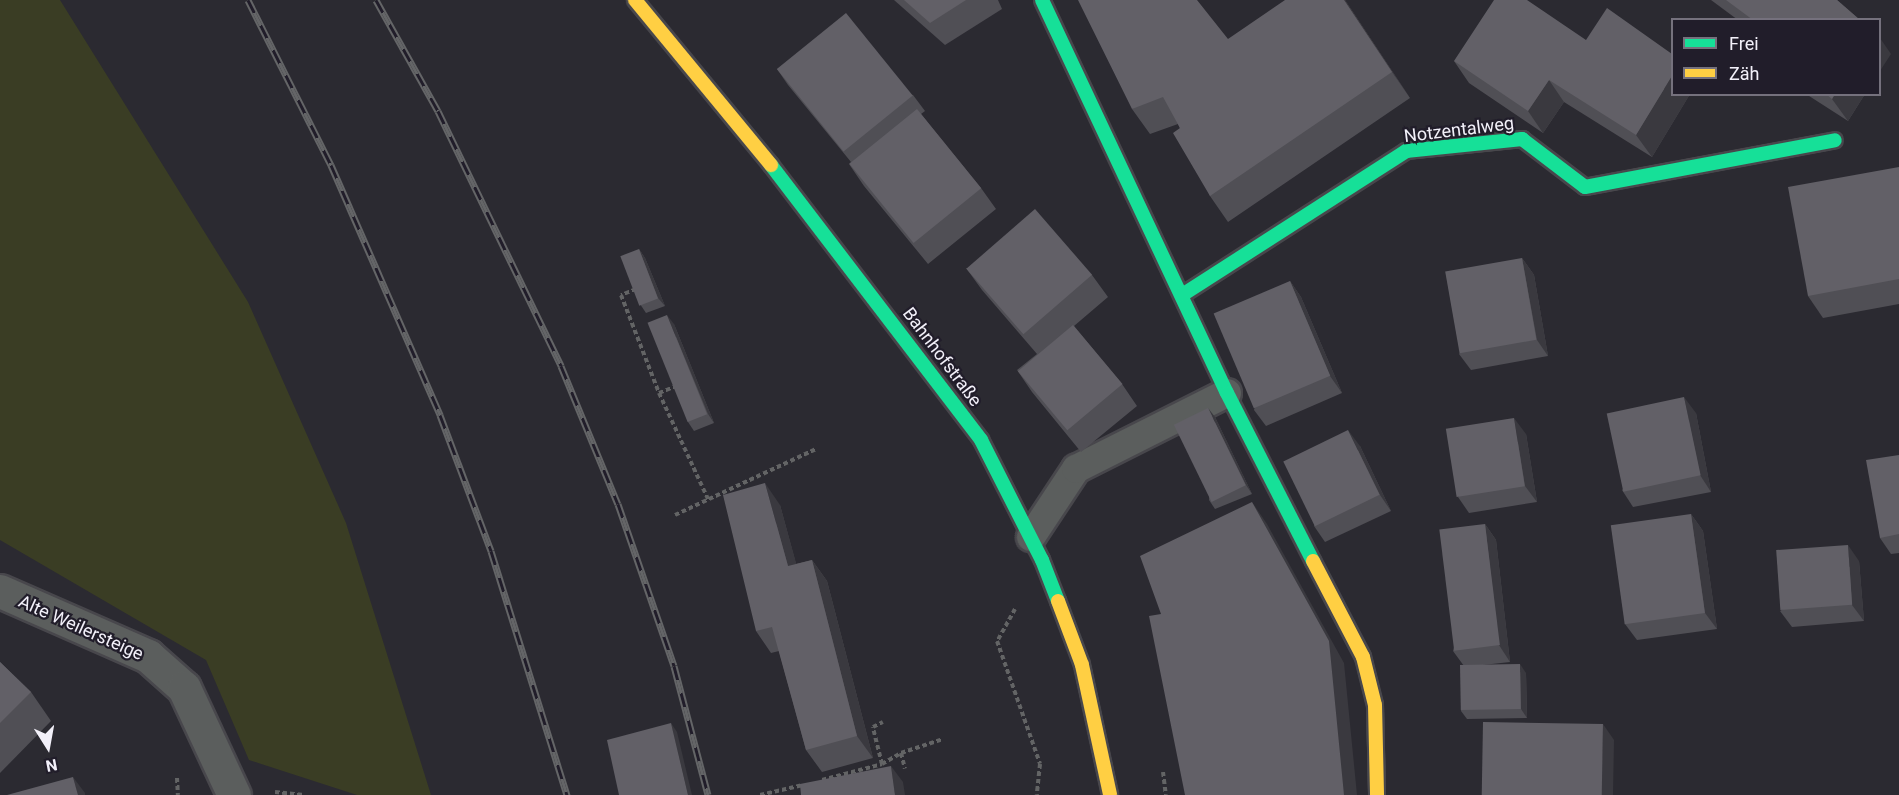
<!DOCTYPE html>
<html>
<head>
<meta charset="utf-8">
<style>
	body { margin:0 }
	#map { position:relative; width:1899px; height:795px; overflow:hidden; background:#2b2a31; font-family:Roboto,sans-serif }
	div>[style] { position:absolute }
	.green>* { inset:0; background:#3a3d24 }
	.path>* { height:4px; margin-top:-2px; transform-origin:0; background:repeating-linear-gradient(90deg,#636465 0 4.5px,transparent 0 7.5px) }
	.roads { filter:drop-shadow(2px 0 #48474c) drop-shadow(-2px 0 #48474c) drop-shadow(0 2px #48474c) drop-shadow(0 -2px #48474c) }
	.lane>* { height:28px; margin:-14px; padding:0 14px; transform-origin:14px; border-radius:14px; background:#5b5e5d }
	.street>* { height:33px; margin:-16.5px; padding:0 16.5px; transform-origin:16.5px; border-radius:16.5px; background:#5b5e5d }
	.fast>* { height:14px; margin:-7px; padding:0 7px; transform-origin:7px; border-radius:7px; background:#16e098 }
	.slow>* { height:14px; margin:-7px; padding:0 7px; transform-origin:7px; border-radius:7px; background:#ffcf43 }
	.rail>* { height:7px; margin-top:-3.5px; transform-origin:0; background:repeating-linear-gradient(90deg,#211d2a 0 14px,#646567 0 28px); box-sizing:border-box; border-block:2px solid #646567 }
	.wall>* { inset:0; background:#504f55 }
	.shaded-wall>* { inset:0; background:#3a393f }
	.building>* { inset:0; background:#626067; transform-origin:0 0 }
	span { translate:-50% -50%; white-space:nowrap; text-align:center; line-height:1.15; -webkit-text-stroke:4.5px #211d2a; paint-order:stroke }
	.street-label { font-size:18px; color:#f2f0f9 }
	.legend { position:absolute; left:1671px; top:18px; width:210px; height:78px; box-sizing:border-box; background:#211d2a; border:2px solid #75717d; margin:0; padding:8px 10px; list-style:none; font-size:18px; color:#f2f0f9 }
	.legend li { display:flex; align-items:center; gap:12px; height:30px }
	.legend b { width:30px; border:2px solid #75717d }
	.north { position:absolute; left:18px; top:717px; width:60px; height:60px; -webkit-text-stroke:4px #211d2a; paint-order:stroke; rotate:169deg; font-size:16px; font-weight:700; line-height:24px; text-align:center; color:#f2f0f9 }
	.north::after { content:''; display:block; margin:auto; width:21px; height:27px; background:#f2f0f9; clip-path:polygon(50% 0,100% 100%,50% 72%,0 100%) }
</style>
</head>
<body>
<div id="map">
	<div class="green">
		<i style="clip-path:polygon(0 0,60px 0,248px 302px,346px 523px,431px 795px,357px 795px,249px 760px,206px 660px,0 540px)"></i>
	</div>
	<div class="path">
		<i style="left:636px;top:289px;width:16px;rotate:158deg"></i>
		<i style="left:621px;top:295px;width:105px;rotate:68.8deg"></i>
		<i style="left:659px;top:393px;width:18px;rotate:-22deg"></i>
		<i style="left:659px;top:393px;width:119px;rotate:65.2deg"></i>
		<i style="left:675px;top:515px;width:156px;rotate:-25.1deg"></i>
		<i style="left:1015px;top:609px;width:37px;rotate:119deg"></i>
		<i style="left:997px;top:641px;width:130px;rotate:70.7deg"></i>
		<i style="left:1040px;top:764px;width:31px;rotate:96deg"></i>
		<i style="left:901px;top:753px;width:44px;rotate:-18.4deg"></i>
		<i style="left:882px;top:764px;width:38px;rotate:-104deg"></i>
		<i style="left:873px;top:727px;width:11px;rotate:-27deg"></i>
		<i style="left:1163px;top:772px;width:23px;rotate:83deg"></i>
		<i style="left:177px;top:778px;width:17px;rotate:87deg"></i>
		<i style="left:822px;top:780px;width:62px;rotate:-14.9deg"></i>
		<i style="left:882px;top:764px;width:22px;rotate:-30deg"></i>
		<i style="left:901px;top:753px;width:16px;rotate:76deg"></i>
		<i style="left:275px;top:792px;width:29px;rotate:6deg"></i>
		<i style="left:760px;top:795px;width:44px;rotate:-13.1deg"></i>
	</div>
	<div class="roads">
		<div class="lane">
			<i style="left:1031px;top:537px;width:82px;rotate:-56.5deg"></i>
			<i style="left:1076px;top:469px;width:169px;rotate:-26.7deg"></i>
		</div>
		<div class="street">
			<i style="left:0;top:591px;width:162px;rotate:23.7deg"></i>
			<i style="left:148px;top:656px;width:48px;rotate:41.6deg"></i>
			<i style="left:184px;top:688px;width:118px;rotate:65deg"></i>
		</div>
		<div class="fast">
			<i style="left:1042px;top:0;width:434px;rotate:64.8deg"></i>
			<i style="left:1227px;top:393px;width:189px;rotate:62.9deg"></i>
			<i style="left:771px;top:165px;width:346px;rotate:52.6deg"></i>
			<i style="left:981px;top:440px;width:135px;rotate:63.1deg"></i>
			<i style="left:1042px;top:560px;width:44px;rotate:68.7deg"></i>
			<i style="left:1182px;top:295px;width:266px;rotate:-32.7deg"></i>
			<i style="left:1406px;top:151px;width:117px;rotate:-5.9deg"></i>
			<i style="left:1522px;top:139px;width:79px;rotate:37.3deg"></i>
			<i style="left:1585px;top:187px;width:254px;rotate:-10.6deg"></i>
		</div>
		<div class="slow">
			<i style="left:635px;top:0;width:214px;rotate:50.5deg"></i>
			<i style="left:1313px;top:561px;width:108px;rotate:62.5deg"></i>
			<i style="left:1363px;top:657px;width:49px;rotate:76deg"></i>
			<i style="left:1375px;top:705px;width:90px;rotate:88.7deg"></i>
			<i style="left:1058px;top:601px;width:68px;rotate:69.4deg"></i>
			<i style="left:1082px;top:665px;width:133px;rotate:77.8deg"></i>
		</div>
	</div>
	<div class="rail">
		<i style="left:248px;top:0;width:185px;rotate:63.3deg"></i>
		<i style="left:331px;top:165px;width:273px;rotate:66.4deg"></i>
		<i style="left:440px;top:415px;width:145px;rotate:69.4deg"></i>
		<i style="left:491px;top:551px;width:256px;rotate:72.7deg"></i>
		<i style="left:376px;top:0;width:127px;rotate:60.8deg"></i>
		<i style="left:438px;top:111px;width:283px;rotate:64.2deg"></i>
		<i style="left:561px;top:366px;width:149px;rotate:67.6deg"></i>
		<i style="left:618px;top:504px;width:171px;rotate:70.9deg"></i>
		<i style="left:674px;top:666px;width:133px;rotate:75.2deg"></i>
	</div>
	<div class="wall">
		<i style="clip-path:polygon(894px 0,998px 0,1002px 9px,945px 45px)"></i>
		<i style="clip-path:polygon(1345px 0,1410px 98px,1228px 222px,1210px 196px,1178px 124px,1150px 134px,1132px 109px,1228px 39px)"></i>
		<i style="clip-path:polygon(1711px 0,1837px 0,1860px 20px,1738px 20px)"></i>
		<i style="clip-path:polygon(1586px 40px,1672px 94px,1690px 94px,1652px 157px,1564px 102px,1543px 133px,1469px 83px,1454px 61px)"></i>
		<i style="clip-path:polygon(777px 69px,913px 95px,925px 111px,921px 114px,981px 188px,996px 209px,928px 264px,864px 186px,849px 164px,851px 162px,788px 85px)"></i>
		<i style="clip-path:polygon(1806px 94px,1865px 94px,1848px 121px)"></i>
		<i style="clip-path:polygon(1899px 167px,1899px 304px,1823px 318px,1808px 296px)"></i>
		<i style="clip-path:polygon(639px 249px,645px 258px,665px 306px,646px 313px,640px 304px)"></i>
		<i style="clip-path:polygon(1522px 258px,1534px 275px,1548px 356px,1471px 370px,1459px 354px)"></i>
		<i style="clip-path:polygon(966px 268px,1092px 275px,1108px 297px,1074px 326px,1122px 384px,1137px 406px,1081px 452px,1032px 392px,1017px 370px,1037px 354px,982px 290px)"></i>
		<i style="clip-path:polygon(1290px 281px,1301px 297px,1342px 393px,1266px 426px,1254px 410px)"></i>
		<i style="clip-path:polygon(674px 324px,714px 423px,694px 431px,688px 422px)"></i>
		<i style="clip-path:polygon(1696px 413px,1711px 492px,1633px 507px,1622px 490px)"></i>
		<i style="clip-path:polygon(1215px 417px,1252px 494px,1215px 509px,1209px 500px)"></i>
		<i style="clip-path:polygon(1526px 434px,1537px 502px,1469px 513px,1458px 497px)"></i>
		<i style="clip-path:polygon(1360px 446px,1391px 511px,1325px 542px,1314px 526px)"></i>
		<i style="clip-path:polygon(1899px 455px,1899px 553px,1891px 554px,1880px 538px)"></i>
		<i style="clip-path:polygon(780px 505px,796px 564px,812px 560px,827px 581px,873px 758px,822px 772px,806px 750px,779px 651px,771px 653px,756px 631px)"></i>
		<i style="clip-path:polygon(1691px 514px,1703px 531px,1717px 629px,1637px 640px,1625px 624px)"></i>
		<i style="clip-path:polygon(1485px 524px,1496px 540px,1510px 662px,1483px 665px,1526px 673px,1527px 718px,1467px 719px,1461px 711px,1464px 666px,1453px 651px)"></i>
		<i style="clip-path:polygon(1859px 561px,1864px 621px,1792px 627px,1780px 611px)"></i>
		<i style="clip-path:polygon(0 662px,31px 692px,51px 721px,0 773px)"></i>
	</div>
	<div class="shaded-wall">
		<i style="clip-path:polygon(1344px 0,1345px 0,1410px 98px,1392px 72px)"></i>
		<i style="clip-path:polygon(1880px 38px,1891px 54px,1880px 71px)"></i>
		<i style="clip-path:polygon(1672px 76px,1672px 94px,1690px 94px,1652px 157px,1636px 135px)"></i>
		<i style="clip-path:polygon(1549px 80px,1564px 102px,1543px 133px,1528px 111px)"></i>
		<i style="clip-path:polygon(1835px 94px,1865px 94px,1848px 121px,1832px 99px)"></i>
		<i style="clip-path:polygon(639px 249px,645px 258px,665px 306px,658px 298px)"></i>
		<i style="clip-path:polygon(1522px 258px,1534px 275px,1548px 356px,1537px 340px)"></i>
		<i style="clip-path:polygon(1290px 281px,1301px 297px,1342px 393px,1330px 376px)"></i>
		<i style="clip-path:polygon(667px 315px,674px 324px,714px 423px,708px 414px)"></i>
		<i style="clip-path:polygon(1684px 397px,1696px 413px,1711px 492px,1700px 475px)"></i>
		<i style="clip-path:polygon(1208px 408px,1215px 417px,1252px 494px,1246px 485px)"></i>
		<i style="clip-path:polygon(1514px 418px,1526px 434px,1537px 502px,1525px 486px)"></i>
		<i style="clip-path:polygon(1348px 430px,1360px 446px,1391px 511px,1380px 495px)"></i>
		<i style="clip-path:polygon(765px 483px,780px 505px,803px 588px,788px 566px)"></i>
		<i style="clip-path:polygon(1252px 502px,1267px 524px,1344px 663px,1357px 795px,1344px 795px)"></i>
		<i style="clip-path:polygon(1691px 514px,1703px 531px,1717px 629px,1705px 613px)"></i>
		<i style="clip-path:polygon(1485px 524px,1496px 540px,1510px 662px,1499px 645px)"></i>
		<i style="clip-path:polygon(1848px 545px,1859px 561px,1864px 621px,1852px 605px)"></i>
		<i style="clip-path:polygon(812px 560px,827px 581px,873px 758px,857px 736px)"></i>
		<i style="clip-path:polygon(1520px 664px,1526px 673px,1527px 718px,1521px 709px)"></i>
		<i style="clip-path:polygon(671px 723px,677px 732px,692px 795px,688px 795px)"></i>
		<i style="clip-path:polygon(1603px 724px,1614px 740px,1613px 795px,1601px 795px)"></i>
		<i style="clip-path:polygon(891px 766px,903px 782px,905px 795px,895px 795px)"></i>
		<i style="clip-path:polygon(73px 777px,85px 793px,85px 795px,78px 795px)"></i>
	</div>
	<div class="building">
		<i style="clip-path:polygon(904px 0,966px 0,930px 23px)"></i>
		<i style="clip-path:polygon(1078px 0,1197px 0,1228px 39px,1285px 0,1344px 0,1392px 72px,1210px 196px,1173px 133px,1180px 128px,1163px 97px,1132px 109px)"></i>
		<i style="clip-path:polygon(1494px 0,1527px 0,1586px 40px,1607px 8px,1672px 54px,1672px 76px,1636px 135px,1549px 80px,1528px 111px,1454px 61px)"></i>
		<i style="clip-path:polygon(1726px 0,1837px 0,1860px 20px,1753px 20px)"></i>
		<i style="left:846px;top:13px;width:106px;height:89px;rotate:51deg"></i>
		<i style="clip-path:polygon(1826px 94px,1835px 94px,1832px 99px)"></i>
		<i style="left:917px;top:109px;width:102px;height:87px;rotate:51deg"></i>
		<i style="clip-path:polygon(1899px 167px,1899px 279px,1808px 296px,1788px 187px)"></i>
		<i style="left:1035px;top:209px;width:87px;height:91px;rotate:49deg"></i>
		<i style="left:639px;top:249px;width:53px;height:20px;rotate:69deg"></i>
		<i style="left:1522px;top:258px;width:83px;height:78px;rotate:80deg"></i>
		<i style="left:1290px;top:281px;width:103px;height:83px;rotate:67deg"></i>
		<i style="left:667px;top:315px;width:107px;height:21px;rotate:68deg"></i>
		<i style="left:1073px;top:325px;width:77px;height:72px;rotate:50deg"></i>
		<i style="left:1684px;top:397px;width:80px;height:79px;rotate:78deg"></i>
		<i style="left:1208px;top:408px;width:86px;height:38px;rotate:64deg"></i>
		<i style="left:1514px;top:418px;width:69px;height:69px;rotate:81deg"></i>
		<i style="left:1348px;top:430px;width:72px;height:72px;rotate:64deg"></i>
		<i style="clip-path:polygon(1899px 455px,1899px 534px,1880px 538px,1866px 460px)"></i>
		<i style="clip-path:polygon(765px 483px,788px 566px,812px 560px,857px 736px,806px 750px,772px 627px,756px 631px,723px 495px)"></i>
		<i style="clip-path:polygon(1252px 502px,1329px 641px,1344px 795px,1185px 795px,1149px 616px,1161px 614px,1140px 556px)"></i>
		<i style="left:1691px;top:514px;width:100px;height:81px;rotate:82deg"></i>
		<i style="left:1485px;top:524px;width:122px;height:46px;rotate:83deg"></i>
		<i style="left:1848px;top:545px;width:60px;height:72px;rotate:86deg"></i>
		<i style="clip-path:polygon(0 662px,31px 692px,0 723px)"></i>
		<i style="left:1520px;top:664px;width:45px;height:60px;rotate:89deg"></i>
		<i style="left:1483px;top:722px;width:120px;height:73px;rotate:1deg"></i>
		<i style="clip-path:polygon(671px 723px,688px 795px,619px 795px,607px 740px)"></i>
		<i style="clip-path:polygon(891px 766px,895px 795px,801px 795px,800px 784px)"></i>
		<i style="clip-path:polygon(73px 777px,78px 795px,7px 795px)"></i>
	</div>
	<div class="street-label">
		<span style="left:1459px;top:130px;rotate:-7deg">Notzentalweg</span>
		<span style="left:942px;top:357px;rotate:53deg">Bahnhofstraße</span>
		<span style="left:81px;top:628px;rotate:24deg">Alte Weilersteige</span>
	</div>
	<ul class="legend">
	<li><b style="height:8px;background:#16e098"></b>Frei</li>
	<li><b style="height:8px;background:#ffcf43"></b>Zäh</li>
	</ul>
	<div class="north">N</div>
</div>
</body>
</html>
